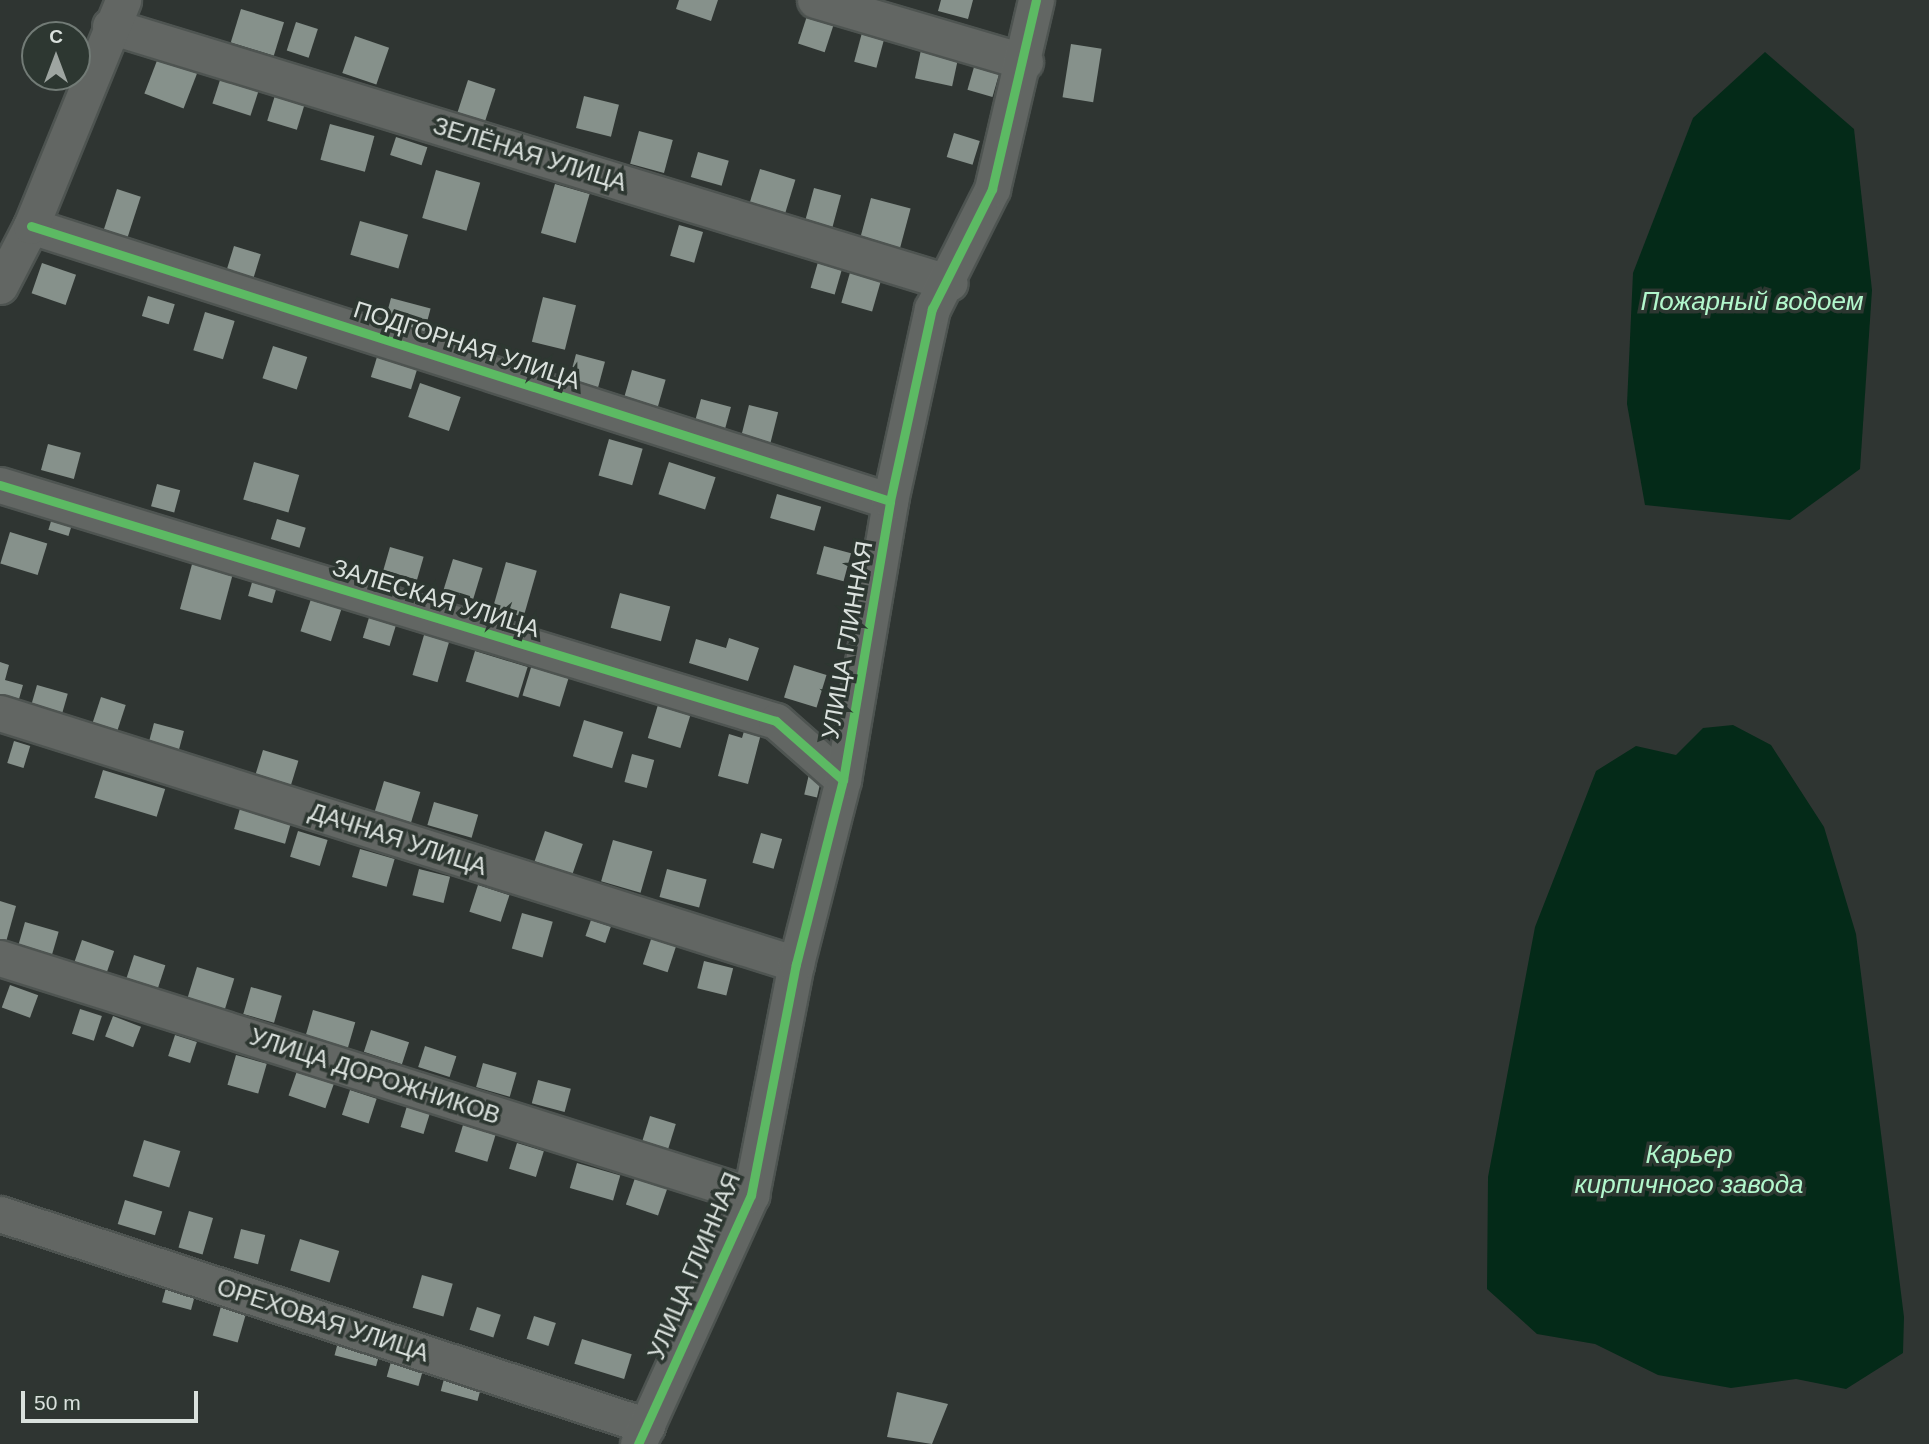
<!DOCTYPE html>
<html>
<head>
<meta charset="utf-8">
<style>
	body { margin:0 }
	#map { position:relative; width:1929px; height:1444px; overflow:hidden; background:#2f3532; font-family:Arial,sans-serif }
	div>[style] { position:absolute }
	.water>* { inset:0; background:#042a18 }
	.building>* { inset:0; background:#86918b; transform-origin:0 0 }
	.roads { filter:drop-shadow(2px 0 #4e5451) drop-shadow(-2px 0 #4e5451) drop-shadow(0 2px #4e5451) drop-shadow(0 -2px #4e5451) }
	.minor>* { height:35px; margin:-17.5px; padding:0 17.5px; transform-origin:17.5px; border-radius:17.5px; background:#626663 }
	.cycleway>* { height:9px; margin:-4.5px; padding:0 4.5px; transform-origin:4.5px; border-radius:4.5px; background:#5cba63 }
	span { translate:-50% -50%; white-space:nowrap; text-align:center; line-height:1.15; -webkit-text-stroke:7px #2d3731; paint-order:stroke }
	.street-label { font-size:24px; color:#dae1dd }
	.water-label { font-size:26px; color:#b2f7cc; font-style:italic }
	.north { position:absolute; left:21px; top:21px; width:70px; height:70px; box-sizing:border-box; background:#2d3731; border:2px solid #727b76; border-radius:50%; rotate:0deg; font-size:19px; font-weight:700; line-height:28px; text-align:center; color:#dae1dd }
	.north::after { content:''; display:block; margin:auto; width:24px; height:32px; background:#9ea5a1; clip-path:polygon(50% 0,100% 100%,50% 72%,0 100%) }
	.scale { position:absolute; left:21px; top:1391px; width:177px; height:32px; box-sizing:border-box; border:4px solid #dae1dd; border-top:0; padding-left:9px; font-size:21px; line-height:24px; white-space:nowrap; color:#dae1dd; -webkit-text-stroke:5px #2d3731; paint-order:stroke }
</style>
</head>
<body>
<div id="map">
	<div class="water">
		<i style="clip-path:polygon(1765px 52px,1854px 129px,1872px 290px,1860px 469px,1790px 520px,1645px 505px,1627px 404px,1633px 273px,1693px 118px)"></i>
		<i style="clip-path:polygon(1733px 725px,1771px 745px,1824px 827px,1856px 934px,1904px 1317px,1903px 1353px,1846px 1389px,1796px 1379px,1731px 1388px,1658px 1375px,1595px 1344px,1537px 1334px,1487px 1289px,1488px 1177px,1535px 927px,1596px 771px,1636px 746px,1676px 755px,1703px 728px)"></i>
	</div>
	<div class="building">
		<i style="clip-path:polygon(679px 0,718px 0,711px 21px,676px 9px)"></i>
		<i style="clip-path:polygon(941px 0,973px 0,968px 19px,938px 11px)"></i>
		<i style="left:241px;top:9px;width:45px;height:35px;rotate:17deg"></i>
		<i style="left:807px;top:16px;width:28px;height:29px;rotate:18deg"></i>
		<i style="left:296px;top:22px;width:23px;height:30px;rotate:18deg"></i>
		<i style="left:863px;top:29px;width:23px;height:34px;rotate:15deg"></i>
		<i style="left:355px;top:36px;width:36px;height:39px;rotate:19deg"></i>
		<i style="left:1071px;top:44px;width:31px;height:54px;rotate:9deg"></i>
		<i style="left:921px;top:50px;width:38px;height:29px;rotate:12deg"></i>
		<i style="left:158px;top:58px;width:42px;height:38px;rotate:21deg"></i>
		<i style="left:976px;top:60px;width:26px;height:31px;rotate:16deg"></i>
		<i style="left:222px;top:74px;width:40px;height:31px;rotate:18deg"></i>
		<i style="left:468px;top:80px;width:29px;height:43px;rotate:18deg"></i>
		<i style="left:276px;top:92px;width:31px;height:30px;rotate:17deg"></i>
		<i style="left:584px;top:96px;width:36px;height:33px;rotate:14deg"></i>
		<i style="left:330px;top:124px;width:46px;height:37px;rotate:15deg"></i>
		<i style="left:639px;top:131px;width:35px;height:34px;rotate:15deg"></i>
		<i style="left:954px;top:133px;width:27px;height:25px;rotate:17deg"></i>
		<i style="left:396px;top:137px;width:33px;height:19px;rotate:18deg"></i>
		<i style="left:698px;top:152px;width:32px;height:26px;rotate:16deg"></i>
		<i style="left:760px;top:169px;width:37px;height:37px;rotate:17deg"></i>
		<i style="left:436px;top:170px;width:46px;height:50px;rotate:16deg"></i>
		<i style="left:555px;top:184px;width:36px;height:51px;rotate:16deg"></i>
		<i style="left:814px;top:188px;width:28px;height:34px;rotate:15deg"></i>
		<i style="left:117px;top:189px;width:25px;height:46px;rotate:18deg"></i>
		<i style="left:871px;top:198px;width:41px;height:41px;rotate:15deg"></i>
		<i style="left:360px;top:221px;width:50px;height:35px;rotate:16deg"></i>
		<i style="left:679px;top:225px;width:25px;height:32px;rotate:16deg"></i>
		<i style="left:234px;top:246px;width:28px;height:25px;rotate:17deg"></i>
		<i style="left:820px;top:255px;width:25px;height:34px;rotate:16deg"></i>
		<i style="left:42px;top:263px;width:36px;height:32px;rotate:19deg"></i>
		<i style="left:851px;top:269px;width:32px;height:35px;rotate:16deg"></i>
		<i style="left:148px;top:296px;width:28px;height:21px;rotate:17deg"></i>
		<i style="left:543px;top:297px;width:34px;height:46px;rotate:14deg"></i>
		<i style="left:391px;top:298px;width:41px;height:32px;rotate:15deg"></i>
		<i style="left:205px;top:312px;width:31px;height:40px;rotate:17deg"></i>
		<i style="left:273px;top:346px;width:36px;height:34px;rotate:18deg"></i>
		<i style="left:576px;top:354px;width:30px;height:36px;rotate:15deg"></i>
		<i style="left:377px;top:357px;width:42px;height:21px;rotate:17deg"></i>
		<i style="left:632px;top:370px;width:35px;height:35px;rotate:16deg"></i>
		<i style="left:420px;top:383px;width:43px;height:36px;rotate:19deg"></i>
		<i style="left:701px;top:399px;width:31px;height:34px;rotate:15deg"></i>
		<i style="left:749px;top:405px;width:30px;height:35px;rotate:14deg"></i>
		<i style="left:609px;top:439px;width:35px;height:38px;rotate:16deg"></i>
		<i style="left:48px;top:444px;width:34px;height:27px;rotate:15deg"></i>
		<i style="left:254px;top:462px;width:47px;height:39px;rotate:16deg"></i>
		<i style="left:669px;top:462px;width:49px;height:34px;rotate:18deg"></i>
		<i style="left:157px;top:484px;width:24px;height:23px;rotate:15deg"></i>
		<i style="left:777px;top:494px;width:46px;height:25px;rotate:16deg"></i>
		<i style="left:56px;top:505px;width:21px;height:26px;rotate:17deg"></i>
		<i style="left:277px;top:519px;width:30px;height:21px;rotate:17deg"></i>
		<i style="left:10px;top:532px;width:39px;height:33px;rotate:17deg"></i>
		<i style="left:824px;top:546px;width:28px;height:29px;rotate:15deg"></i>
		<i style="left:390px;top:547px;width:35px;height:24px;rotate:16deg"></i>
		<i style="left:195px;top:553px;width:42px;height:58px;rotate:15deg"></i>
		<i style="left:453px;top:559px;width:31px;height:32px;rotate:17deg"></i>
		<i style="left:506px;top:562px;width:32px;height:48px;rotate:16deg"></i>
		<i style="left:255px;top:572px;width:25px;height:25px;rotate:16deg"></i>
		<i style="left:620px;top:593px;width:52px;height:36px;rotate:15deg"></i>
		<i style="left:311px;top:599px;width:32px;height:34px;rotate:18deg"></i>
		<i style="left:371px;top:611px;width:28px;height:28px;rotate:17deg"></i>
		<i style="left:426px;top:628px;width:26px;height:49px;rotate:16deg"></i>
		<i style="clip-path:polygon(729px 638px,759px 648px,748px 681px,689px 663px,696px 639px,726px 648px)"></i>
		<i style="left:475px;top:651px;width:55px;height:32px;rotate:17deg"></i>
		<i style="left:533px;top:661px;width:39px;height:36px;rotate:17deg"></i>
		<i style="clip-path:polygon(0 662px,9px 665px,5px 680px,23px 685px,17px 706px,0 701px)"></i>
		<i style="left:794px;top:665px;width:34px;height:34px;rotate:17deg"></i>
		<i style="left:37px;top:685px;width:32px;height:29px;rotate:16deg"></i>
		<i style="left:661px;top:695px;width:34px;height:45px;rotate:17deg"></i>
		<i style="left:101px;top:697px;width:26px;height:36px;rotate:18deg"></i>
		<i style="left:584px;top:720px;width:41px;height:38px;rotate:17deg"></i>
		<i style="clip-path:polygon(747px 721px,763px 726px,748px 784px,718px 776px,729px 734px,742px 738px)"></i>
		<i style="left:154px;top:723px;width:31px;height:22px;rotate:15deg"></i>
		<i style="left:14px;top:741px;width:17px;height:23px;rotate:17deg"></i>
		<i style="left:263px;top:750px;width:37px;height:29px;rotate:17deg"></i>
		<i style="left:632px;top:754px;width:23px;height:29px;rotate:15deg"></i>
		<i style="left:103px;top:770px;width:65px;height:29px;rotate:17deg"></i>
		<i style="left:809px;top:774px;width:13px;height:21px;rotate:13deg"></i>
		<i style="left:384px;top:781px;width:38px;height:35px;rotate:17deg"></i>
		<i style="left:434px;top:802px;width:46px;height:24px;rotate:16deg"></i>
		<i style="left:241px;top:805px;width:53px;height:25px;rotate:16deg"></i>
		<i style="left:298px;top:831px;width:31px;height:27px;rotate:17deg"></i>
		<i style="left:545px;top:831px;width:40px;height:32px;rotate:19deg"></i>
		<i style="left:761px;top:833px;width:22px;height:31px;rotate:16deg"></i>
		<i style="left:613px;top:840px;width:41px;height:43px;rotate:16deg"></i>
		<i style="left:360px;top:849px;width:36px;height:29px;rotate:16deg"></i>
		<i style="left:419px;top:869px;width:32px;height:27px;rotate:14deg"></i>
		<i style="left:667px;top:869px;width:41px;height:29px;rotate:15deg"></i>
		<i style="left:478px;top:885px;width:33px;height:28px;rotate:18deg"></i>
		<i style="clip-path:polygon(0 901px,16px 906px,6px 942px,0 940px)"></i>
		<i style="left:522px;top:913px;width:32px;height:37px;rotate:16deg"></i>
		<i style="left:591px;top:920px;width:21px;height:17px;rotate:19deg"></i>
		<i style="left:25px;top:922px;width:35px;height:27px;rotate:16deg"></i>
		<i style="left:654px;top:930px;width:26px;height:36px;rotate:18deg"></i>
		<i style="left:82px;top:940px;width:34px;height:24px;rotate:19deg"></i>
		<i style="left:134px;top:955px;width:33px;height:25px;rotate:18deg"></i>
		<i style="left:704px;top:961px;width:30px;height:28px;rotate:14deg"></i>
		<i style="left:197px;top:967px;width:39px;height:33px;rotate:17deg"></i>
		<i style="left:10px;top:985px;width:30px;height:24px;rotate:20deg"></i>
		<i style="left:251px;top:987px;width:32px;height:28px;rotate:16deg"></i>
		<i style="left:80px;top:1009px;width:23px;height:26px;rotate:18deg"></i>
		<i style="left:313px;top:1010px;width:44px;height:27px;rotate:16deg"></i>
		<i style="left:113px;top:1016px;width:30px;height:22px;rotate:21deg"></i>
		<i style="left:371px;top:1030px;width:40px;height:23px;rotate:18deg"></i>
		<i style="left:175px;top:1035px;width:23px;height:22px;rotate:18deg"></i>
		<i style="left:425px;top:1046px;width:33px;height:22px;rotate:18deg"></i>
		<i style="left:236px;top:1055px;width:32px;height:31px;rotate:16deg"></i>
		<i style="left:483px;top:1063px;width:35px;height:25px;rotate:16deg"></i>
		<i style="left:297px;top:1071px;width:39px;height:26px;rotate:19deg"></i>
		<i style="left:538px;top:1080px;width:34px;height:24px;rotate:15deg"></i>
		<i style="left:350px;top:1090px;width:28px;height:26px;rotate:18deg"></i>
		<i style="left:407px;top:1106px;width:24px;height:22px;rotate:17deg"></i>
		<i style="left:650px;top:1116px;width:27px;height:27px;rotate:17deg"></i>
		<i style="left:463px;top:1125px;width:34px;height:28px;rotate:17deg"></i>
		<i style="left:144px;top:1140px;width:38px;height:38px;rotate:17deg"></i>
		<i style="left:517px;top:1143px;width:28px;height:27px;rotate:17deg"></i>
		<i style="left:577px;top:1163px;width:45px;height:26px;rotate:16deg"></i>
		<i style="left:635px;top:1178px;width:34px;height:28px;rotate:19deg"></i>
		<i style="left:125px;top:1200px;width:39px;height:25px;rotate:17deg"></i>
		<i style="left:189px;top:1211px;width:25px;height:38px;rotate:16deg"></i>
		<i style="left:241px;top:1229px;width:25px;height:30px;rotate:14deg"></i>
		<i style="left:300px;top:1239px;width:41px;height:33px;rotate:17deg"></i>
		<i style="left:422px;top:1275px;width:32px;height:34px;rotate:16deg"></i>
		<i style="left:168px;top:1280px;width:30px;height:23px;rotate:15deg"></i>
		<i style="left:224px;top:1296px;width:26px;height:41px;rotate:16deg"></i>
		<i style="left:477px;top:1307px;width:25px;height:24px;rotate:18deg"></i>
		<i style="left:534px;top:1316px;width:23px;height:24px;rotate:18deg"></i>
		<i style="left:341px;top:1331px;width:43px;height:25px;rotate:15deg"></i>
		<i style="left:582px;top:1339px;width:52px;height:26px;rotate:17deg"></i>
		<i style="left:395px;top:1348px;width:33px;height:30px;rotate:16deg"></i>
		<i style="left:448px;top:1364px;width:38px;height:28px;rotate:15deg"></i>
		<i style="clip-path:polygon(897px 1392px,948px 1404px,932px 1444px,887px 1437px)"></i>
	</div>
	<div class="roads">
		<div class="minor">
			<i style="left:815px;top:0;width:219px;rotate:16.4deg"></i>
			<i style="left:110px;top:26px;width:878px;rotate:17.01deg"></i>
			<i style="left:31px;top:226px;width:902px;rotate:17.75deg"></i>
			<i style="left:0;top:286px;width:68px;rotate:-62.7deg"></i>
			<i style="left:31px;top:226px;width:244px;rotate:-67.8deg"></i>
			<i style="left:0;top:485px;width:811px;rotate:16.92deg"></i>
			<i style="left:776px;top:721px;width:89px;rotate:41.4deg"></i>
			<i style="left:0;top:713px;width:835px;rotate:17.5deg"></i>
			<i style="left:0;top:958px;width:788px;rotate:17.51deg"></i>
			<i style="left:0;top:1214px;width:681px;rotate:18.14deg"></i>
			<i style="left:638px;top:1444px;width:273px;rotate:-65.6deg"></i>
			<i style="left:751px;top:1195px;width:235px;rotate:-79deg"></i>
			<i style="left:796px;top:964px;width:190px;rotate:-75.7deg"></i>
			<i style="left:843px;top:780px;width:283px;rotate:-80.4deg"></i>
			<i style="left:890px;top:501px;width:197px;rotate:-77.7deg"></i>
			<i style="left:932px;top:309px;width:134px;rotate:-63.4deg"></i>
			<i style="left:992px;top:189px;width:194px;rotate:-76.9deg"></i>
		</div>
	</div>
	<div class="cycleway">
		<i style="left:31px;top:226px;width:902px;rotate:17.75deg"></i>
		<i style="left:0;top:485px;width:811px;rotate:16.92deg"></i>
		<i style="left:776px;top:721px;width:89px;rotate:41.4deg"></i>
		<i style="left:638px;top:1444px;width:273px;rotate:-65.6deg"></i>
		<i style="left:751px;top:1195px;width:235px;rotate:-79deg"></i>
		<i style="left:796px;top:964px;width:190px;rotate:-75.7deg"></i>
		<i style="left:843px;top:780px;width:283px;rotate:-80.4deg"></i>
		<i style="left:890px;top:501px;width:197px;rotate:-77.7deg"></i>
		<i style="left:932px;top:309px;width:134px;rotate:-63.4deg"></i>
		<i style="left:992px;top:189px;width:194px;rotate:-76.9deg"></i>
	</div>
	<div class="street-label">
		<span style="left:530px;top:154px;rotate:17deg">ЗЕЛЁНАЯ УЛИЦА</span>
		<span style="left:467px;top:345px;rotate:18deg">ПОДГОРНАЯ УЛИЦА</span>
		<span style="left:436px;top:598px;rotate:17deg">ЗАЛЕСКАЯ УЛИЦА</span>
		<span style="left:847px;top:640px;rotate:-80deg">УЛИЦА ГЛИННАЯ</span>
		<span style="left:398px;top:839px;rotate:18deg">ДАЧНАЯ УЛИЦА</span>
		<span style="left:375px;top:1076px;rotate:18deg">УЛИЦА ДОРОЖНИКОВ</span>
		<span style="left:694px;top:1266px;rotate:-67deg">УЛИЦА ГЛИННАЯ</span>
		<span style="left:323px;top:1320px;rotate:18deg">ОРЕХОВАЯ УЛИЦА</span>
	</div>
	<div class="water-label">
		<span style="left:1752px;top:302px">Пожарный водоем</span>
		<span style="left:1689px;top:1170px">Карьер<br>кирпичного завода</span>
	</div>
	<div class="north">С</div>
	<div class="scale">50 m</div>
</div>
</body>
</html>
